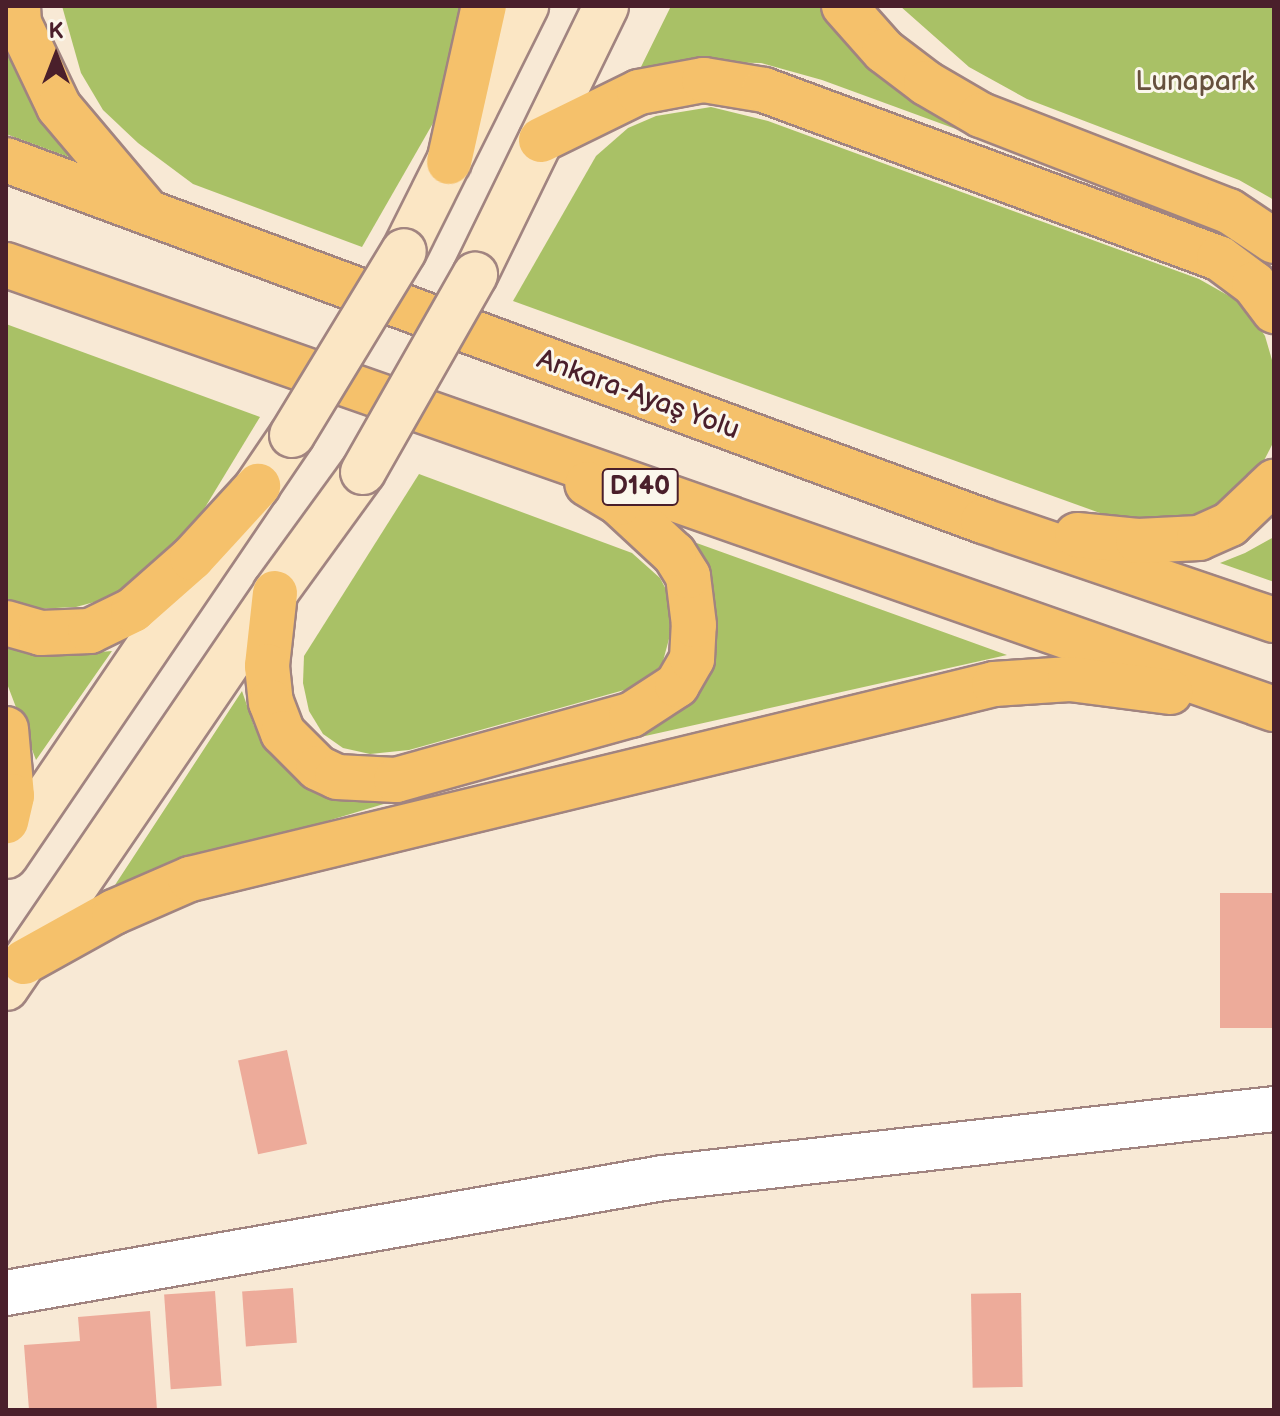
<!DOCTYPE html>
<html>
<head>
<meta charset="utf-8">
<style>
	body { margin:0 }
	#map { position:relative; width:1280px; height:1416px; overflow:hidden; background:#f8e9d5; font-family:"Balsamiq Sans",sans-serif }
	div>[style] { position:absolute }
	.green>* { inset:0; background:#a9c166 }
	.building>* { inset:0; background:#edab9a; transform-origin:0 0 }
	.roads { filter:drop-shadow(2px 0 #a18480) drop-shadow(-2px 0 #a18480) drop-shadow(0 2px #a18480) drop-shadow(0 -2px #a18480) }
	.tertiary>* { height:44px; margin:-22px; padding:0 22px; transform-origin:22px; border-radius:22px; background:#fff }
	.secondary>* { height:44px; margin:-22px; padding:0 22px; transform-origin:22px; border-radius:22px; background:#fbe6c4 }
	.trunk>* { height:44px; margin:-22px; padding:0 22px; transform-origin:22px; border-radius:22px; background:#f5c16b }
	.bridges { filter:drop-shadow(2px 0 #a18480) drop-shadow(-2px 0 #a18480) drop-shadow(0 2px #a18480) drop-shadow(0 -2px #a18480) }
	.secondary-bridge>* { height:44px; margin:-22px; padding:0 22px; transform-origin:22px; border-radius:22px; background:#fbe6c4 }
	span { translate:-50% -50%; white-space:nowrap; text-align:center; line-height:1.15; -webkit-text-stroke:6px #fbf7ec; paint-order:stroke }
	.shield-label span { padding:2px 6px; background:#fbf7ec; border:2px solid; border-radius:6px; -webkit-text-stroke-width:0 }
	.shield-label { font-size:26px; color:#4a1f2b; font-weight:700 }
	.park-label { font-size:28px; color:#66503d }
	.street-label { font-size:28px; color:#4a1f2b }
	.frame { position:absolute; inset:0; border:8px solid #4a1f2b; pointer-events:none }
	.north { position:absolute; left:16px; top:16px; width:80px; height:80px; -webkit-text-stroke:6px #fbf7ec; paint-order:stroke; rotate:0deg; font-size:22px; font-weight:700; line-height:32px; text-align:center; color:#4a1f2b }
	.north::after { content:''; display:block; margin:auto; width:28px; height:36px; background:#4a1f2b; clip-path:polygon(50% 0,100% 100%,50% 72%,0 100%) }
</style>
</head>
<body>
<div id="map">
	<div class="green">
		<i style="clip-path:polygon(62px 6px,471px 6px,444px 104px,362px 247px,193px 184px,138px 143px,103px 110px,81px 73px)"></i>
		<i style="clip-path:polygon(671px 6px,824px 6px,975px 136px,822px 80px,761px 63px,707px 62px,637px 75px)"></i>
		<i style="clip-path:polygon(900px 6px,1274px 6px,1274px 200px,1239px 180px,1027px 99px,969px 67px)"></i>
		<i style="clip-path:polygon(6px 11px,82px 162px,6px 134px)"></i>
		<i style="clip-path:polygon(711px 107px,768px 121px,1199px 279px,1245px 305px,1265px 336px,1274px 367px,1274px 441px,1257px 474px,1218px 510px,1181px 518px,1141px 520px,1100px 513px,513px 301px,596px 156px,628px 128px,656px 116px)"></i>
		<i style="clip-path:polygon(6px 324px,260px 417px,170px 565px,113px 597px,76px 607px,35px 609px,6px 600px)"></i>
		<i style="clip-path:polygon(419px 474px,632px 553px,660px 578px,669px 595px,674px 620px,662px 665px,635px 687px,409px 750px,370px 754px,343px 748px,323px 734px,309px 711px,303px 683px,304px 656px)"></i>
		<i style="clip-path:polygon(1274px 537px,1274px 582px,1220px 563px,1245px 553px)"></i>
		<i style="clip-path:polygon(691px 541px,1007px 655px,578px 751px,662px 714px)"></i>
		<i style="clip-path:polygon(6px 646px,54px 656px,112px 651px,36px 760px,6px 681px)"></i>
		<i style="clip-path:polygon(242px 691px,254px 726px,270px 751px,397px 800px,115px 885px)"></i>
	</div>
	<div class="building">
		<i style="left:1274px;top:893px;width:135px;height:54px;rotate:90deg"></i>
		<i style="left:287px;top:1050px;width:96px;height:50px;rotate:78deg"></i>
		<i style="left:293px;top:1288px;width:55px;height:51px;rotate:86deg"></i>
		<i style="left:215px;top:1291px;width:95px;height:51px;rotate:86deg"></i>
		<i style="left:1021px;top:1293px;width:94px;height:50px;rotate:89deg"></i>
		<i style="clip-path:polygon(150px 1311px,157px 1410px,29px 1410px,24px 1345px,80px 1341px,78px 1317px)"></i>
	</div>
	<div class="roads">
		<div class="tertiary">
			<i style="left:6px;top:1293px;width:667px;rotate:-9.93deg"></i>
			<i style="left:663px;top:1178px;width:615px;rotate:-6.44deg"></i>
		</div>
		<div class="secondary">
			<i style="left:404px;top:251px;width:274px;rotate:-63.5deg"></i>
			<i style="left:475px;top:275px;width:299px;rotate:-64deg"></i>
			<i style="left:6px;top:856px;width:509px;rotate:-55.81deg"></i>
			<i style="left:6px;top:988px;width:478px;rotate:-55.7deg"></i>
			<i style="left:275px;top:593px;width:150px;rotate:-54deg"></i>
		</div>
		<div class="trunk">
			<i style="left:18px;top:6px;width:17px;rotate:87deg"></i>
			<i style="left:19px;top:23px;width:93px;rotate:64.5deg"></i>
			<i style="left:59px;top:107px;width:135px;rotate:49.8deg"></i>
			<i style="left:844px;top:6px;width:60px;rotate:48.4deg"></i>
			<i style="left:884px;top:51px;width:53px;rotate:37.3deg"></i>
			<i style="left:926px;top:83px;width:64px;rotate:30.2deg"></i>
			<i style="left:981px;top:115px;width:266px;rotate:21.2deg"></i>
			<i style="left:1229px;top:211px;width:54px;rotate:33.7deg"></i>
			<i style="left:541px;top:140px;width:109px;rotate:-26.1deg"></i>
			<i style="left:639px;top:92px;width:66px;rotate:-10.5deg"></i>
			<i style="left:704px;top:80px;width:61px;rotate:9.5deg"></i>
			<i style="left:764px;top:90px;width:485px;rotate:20.3deg"></i>
			<i style="left:1219px;top:258px;width:44px;rotate:36.6deg"></i>
			<i style="left:1254px;top:284px;width:34px;rotate:53deg"></i>
			<i style="left:6px;top:160px;width:1042px;rotate:20.28deg"></i>
			<i style="left:983px;top:521px;width:307px;rotate:18.8deg"></i>
			<i style="left:449px;top:162px;width:160px;rotate:-77.4deg"></i>
			<i style="left:6px;top:265px;width:1343px;rotate:19.3deg"></i>
			<i style="left:1077px;top:535px;width:61px;rotate:5.6deg"></i>
			<i style="left:1138px;top:541px;width:61px;rotate:-2.8deg"></i>
			<i style="left:1199px;top:538px;width:34px;rotate:-24deg"></i>
			<i style="left:1230px;top:524px;width:61px;rotate:-43.7deg"></i>
			<i style="left:275px;top:593px;width:73px;rotate:96.3deg"></i>
			<i style="left:267px;top:666px;width:36px;rotate:84deg"></i>
			<i style="left:271px;top:702px;width:33px;rotate:69deg"></i>
			<i style="left:283px;top:733px;width:49px;rotate:45deg"></i>
			<i style="left:318px;top:768px;width:21px;rotate:25deg"></i>
			<i style="left:337px;top:777px;width:59px;rotate:2.9deg"></i>
			<i style="left:396px;top:780px;width:244px;rotate:-15.5deg"></i>
			<i style="left:631px;top:715px;width:55px;rotate:-33.1deg"></i>
			<i style="left:677px;top:685px;width:30px;rotate:-60deg"></i>
			<i style="left:692px;top:659px;width:34px;rotate:-87deg"></i>
			<i style="left:694px;top:625px;width:49px;rotate:-97deg"></i>
			<i style="left:688px;top:576px;width:26px;rotate:-122deg"></i>
			<i style="left:674px;top:554px;width:75px;rotate:-137.2deg"></i>
			<i style="left:619px;top:503px;width:37px;rotate:-149deg"></i>
			<i style="left:6px;top:623px;width:36px;rotate:16deg"></i>
			<i style="left:41px;top:633px;width:49px;rotate:-2.3deg"></i>
			<i style="left:90px;top:631px;width:48px;rotate:-26deg"></i>
			<i style="left:133px;top:610px;width:79px;rotate:-41.4deg"></i>
			<i style="left:192px;top:558px;width:98px;rotate:-47.5deg"></i>
			<i style="left:6px;top:729px;width:67px;rotate:84.9deg"></i>
			<i style="left:12px;top:796px;width:26px;rotate:103deg"></i>
			<i style="left:24px;top:962px;width:103px;rotate:-29.1deg"></i>
			<i style="left:114px;top:912px;width:83px;rotate:-23.5deg"></i>
			<i style="left:190px;top:879px;width:827px;rotate:-13.63deg"></i>
			<i style="left:994px;top:684px;width:76px;rotate:-3.8deg"></i>
			<i style="left:1070px;top:679px;width:101px;rotate:7.4deg"></i>
		</div>
	</div>
	<div class="bridges">
		<div class="secondary-bridge">
			<i style="left:292px;top:435px;width:215px;rotate:-58.7deg"></i>
			<i style="left:363px;top:472px;width:227px;rotate:-60.4deg"></i>
		</div>
	</div>
	<div class="shield-label">
		<span style="left:640px;top:487px">D140</span>
	</div>
	<div class="park-label">
		<span style="left:1195px;top:82px">Lunapark</span>
	</div>
	<div class="street-label">
		<span style="left:638px;top:395px;rotate:20deg">Ankara-Ayaş Yolu</span>
	</div>
	<div class="frame"></div>
	<div class="north">K</div>
</div>
</body>
</html>
